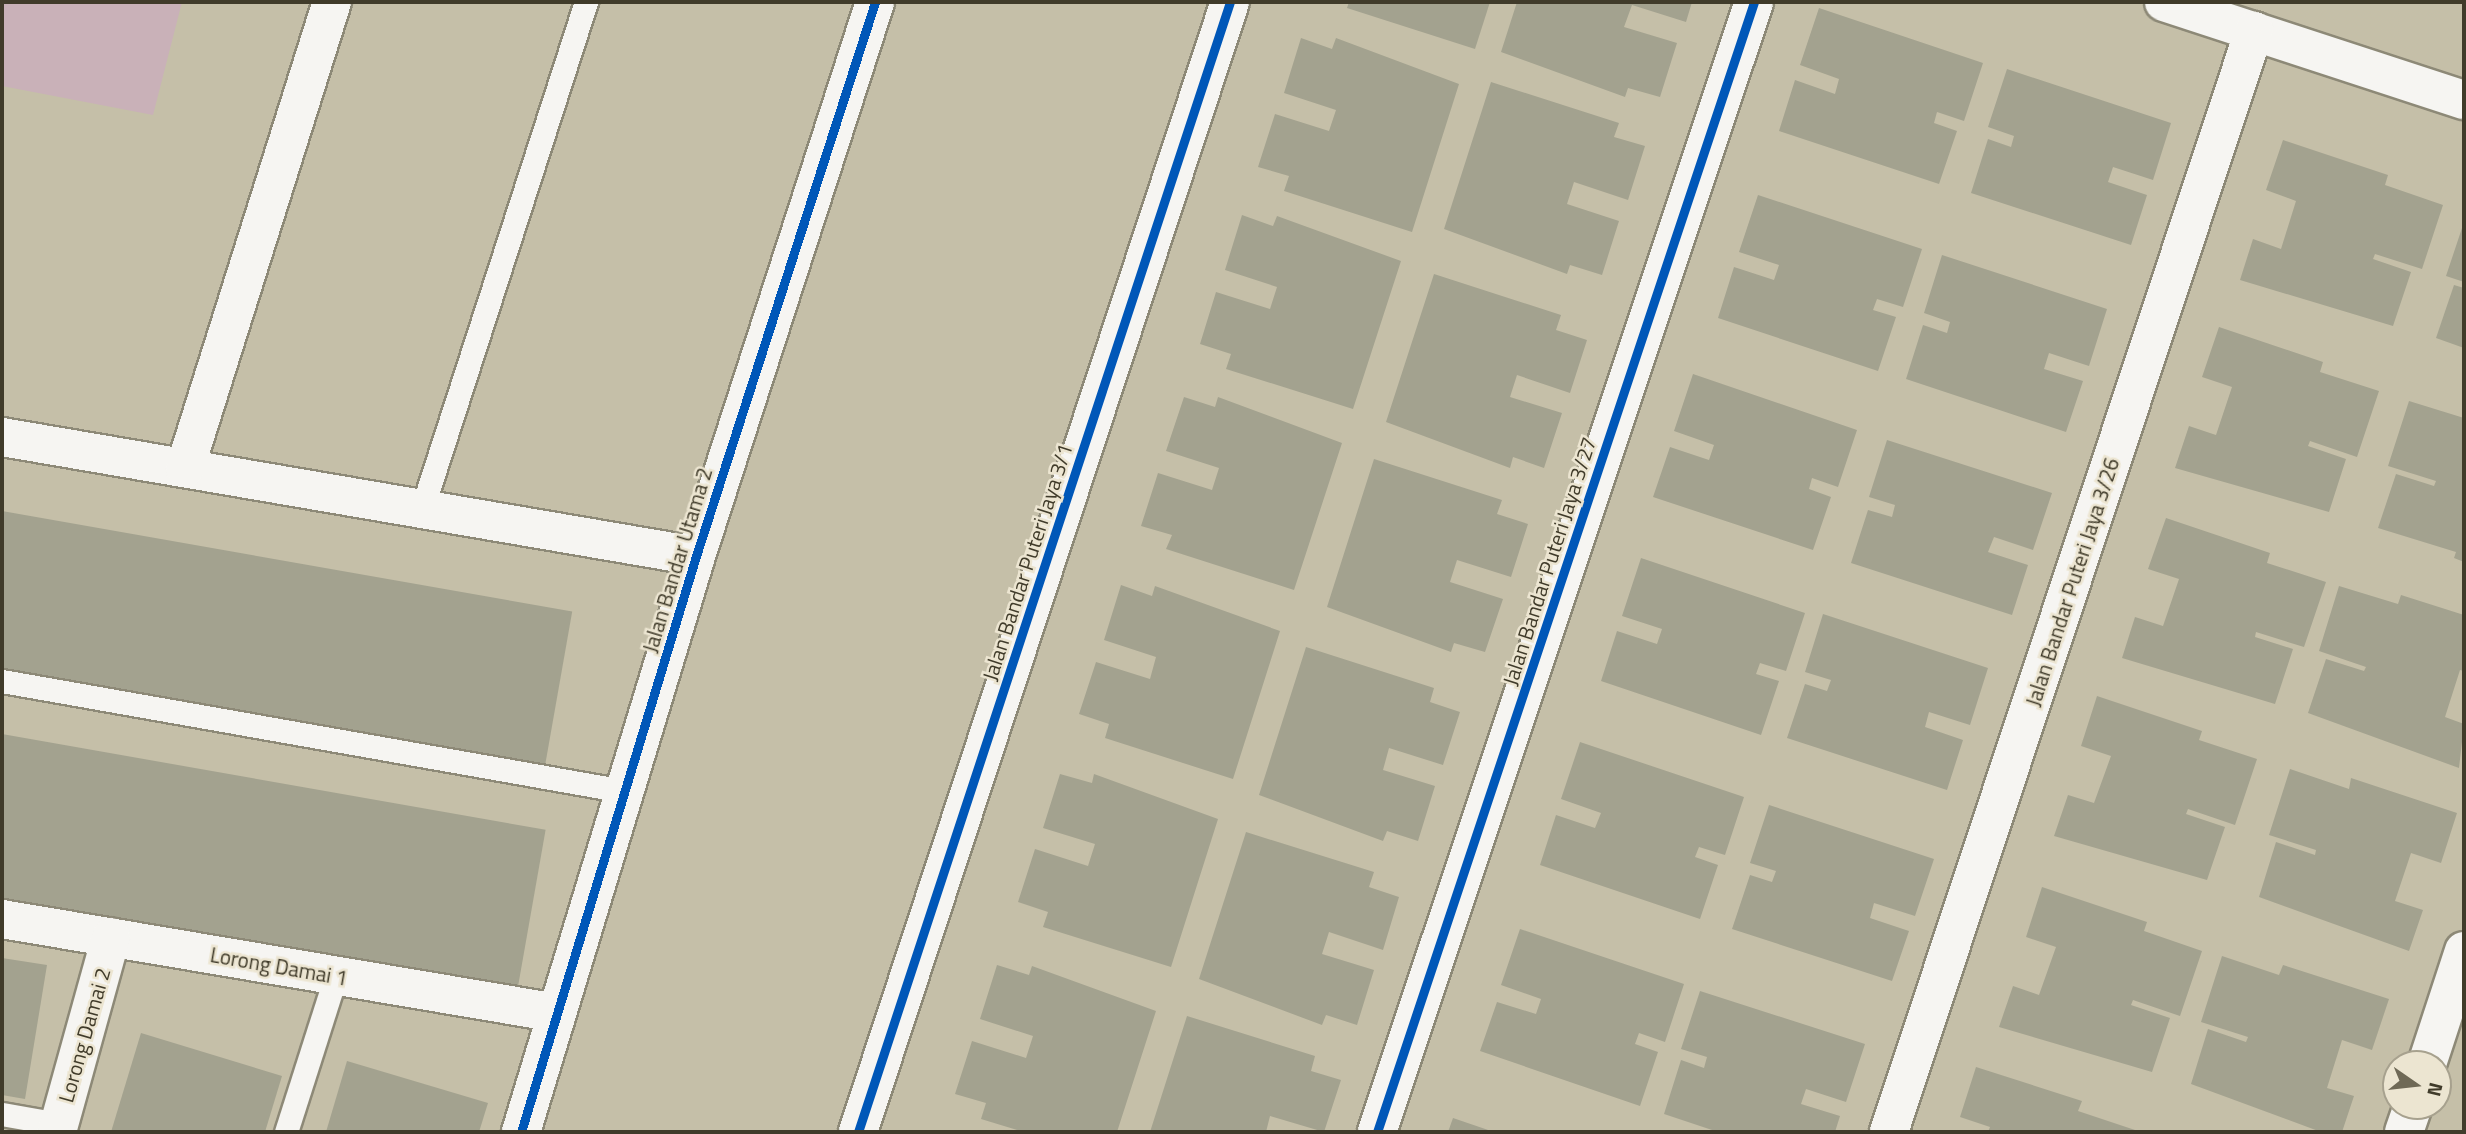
<!DOCTYPE html>
<html>
<head>
<meta charset="utf-8">
<style>
	body { margin:0 }
	#map { position:relative; width:2466px; height:1134px; overflow:hidden; background:#c5bfa8; font-family:"Titillium Web",sans-serif }
	div>[style] { position:absolute }
	.green>* { inset:0; background:#c9b1b8 }
	.building>* { inset:0; background:#a3a28f; transform-origin:0 0 }
	.roads { filter:drop-shadow(2px 0 #8d8977) drop-shadow(-2px 0 #8d8977) drop-shadow(0 2px #8d8977) drop-shadow(0 -2px #8d8977) }
	.lane>* { height:23px; margin:-11.5px; padding:0 11.5px; transform-origin:11.5px; border-radius:11.5px; background:#f6f5f2 }
	.street>* { height:38px; margin:-19px; padding:0 19px; transform-origin:19px; border-radius:19px; background:#f6f5f2 }
	.cycleway>* { height:9px; margin:-4.5px; padding:0 4.5px; transform-origin:4.5px; border-radius:4.5px; background:#0057b8 }
	span { translate:-50% -50%; white-space:nowrap; text-align:center; line-height:1.15; -webkit-text-stroke:5px #ece5d1; paint-order:stroke }
	.street-label { font-size:21px; color:#403b2a }
	.frame { position:absolute; inset:0; border:4px solid #403b2a; pointer-events:none }
	.north { position:absolute; left:2382px; top:1050px; width:70px; height:70px; box-sizing:border-box; background:#ece5d1; border:2px solid #a7a18e; border-radius:50%; rotate:104deg; font-size:19px; font-weight:700; line-height:28px; text-align:center; color:#403b2a }
	.north::after { content:''; display:block; margin:auto; width:24px; height:32px; background:#6f6956; clip-path:polygon(50% 0,100% 100%,50% 72%,0 100%) }
</style>
</head>
<body>
<div id="map">
	<div class="green">
		<i style="clip-path:polygon(2px 2px,182px 2px,153px 115px,2px 86px)"></i>
	</div>
	<div class="building">
		<i style="clip-path:polygon(1349px 2px,1490px 2px,1475px 49px,1347px 8px)"></i>
		<i style="clip-path:polygon(1517px 2px,1692px 2px,1686px 22px,1632px 5px,1624px 27px,1677px 43px,1660px 97px,1628px 88px,1625px 97px,1501px 52px)"></i>
		<i style="clip-path:polygon(1819px 8px,1983px 63px,1964px 121px,1937px 112px,1934px 123px,1957px 131px,1939px 184px,1779px 131px,1795px 80px,1835px 94px,1839px 79px,1800px 65px)"></i>
		<i style="clip-path:polygon(1301px 38px,1332px 49px,1336px 38px,1459px 84px,1412px 232px,1284px 191px,1289px 176px,1258px 167px,1275px 114px,1329px 131px,1336px 110px,1284px 93px)"></i>
		<i style="clip-path:polygon(2007px 69px,2171px 123px,2153px 180px,2113px 167px,2108px 182px,2147px 195px,2131px 245px,1971px 193px,1988px 139px,2011px 147px,2014px 136px,1988px 127px)"></i>
		<i style="clip-path:polygon(1491px 82px,1619px 123px,1614px 137px,1645px 146px,1628px 200px,1574px 182px,1567px 204px,1619px 221px,1602px 275px,1570px 265px,1567px 274px,1444px 229px)"></i>
		<i style="clip-path:polygon(2283px 140px,2388px 175px,2385px 185px,2443px 205px,2422px 269px,2375px 254px,2373px 259px,2411px 272px,2393px 326px,2240px 280px,2253px 239px,2281px 249px,2296px 201px,2266px 190px)"></i>
		<i style="clip-path:polygon(1758px 195px,1922px 249px,1903px 307px,1877px 299px,1873px 310px,1896px 317px,1878px 371px,1718px 318px,1734px 267px,1774px 280px,1779px 265px,1739px 252px)"></i>
		<i style="clip-path:polygon(1242px 215px,1273px 226px,1277px 216px,1401px 261px,1353px 409px,1226px 369px,1231px 354px,1200px 344px,1216px 292px,1270px 309px,1277px 287px,1225px 270px)"></i>
		<i style="clip-path:polygon(2464px 222px,2464px 282px,2446px 276px)"></i>
		<i style="clip-path:polygon(1942px 255px,2107px 309px,2089px 366px,2049px 353px,2044px 369px,2083px 381px,2066px 432px,1906px 379px,1923px 325px,1947px 333px,1950px 322px,1924px 313px)"></i>
		<i style="clip-path:polygon(1434px 274px,1561px 315px,1556px 330px,1587px 340px,1570px 393px,1517px 375px,1510px 397px,1562px 413px,1544px 468px,1513px 457px,1510px 468px,1386px 422px)"></i>
		<i style="clip-path:polygon(2454px 285px,2464px 288px,2464px 348px,2436px 338px)"></i>
		<i style="clip-path:polygon(2219px 327px,2323px 362px,2320px 372px,2379px 391px,2357px 457px,2310px 441px,2308px 446px,2346px 459px,2329px 512px,2175px 468px,2189px 426px,2216px 435px,2232px 387px,2202px 377px)"></i>
		<i style="clip-path:polygon(1693px 374px,1857px 430px,1838px 487px,1812px 478px,1809px 489px,1831px 497px,1813px 550px,1653px 497px,1670px 447px,1709px 460px,1714px 445px,1674px 431px)"></i>
		<i style="clip-path:polygon(1184px 397px,1215px 407px,1218px 397px,1342px 443px,1294px 590px,1166px 549px,1172px 535px,1141px 526px,1158px 473px,1212px 490px,1219px 468px,1166px 451px)"></i>
		<i style="clip-path:polygon(2409px 401px,2464px 418px,2464px 562px,2454px 558px,2456px 552px,2378px 528px,2396px 474px,2434px 486px,2436px 481px,2388px 466px)"></i>
		<i style="clip-path:polygon(1887px 440px,2052px 493px,2033px 550px,1994px 537px,1988px 552px,2028px 565px,2012px 615px,1851px 563px,1868px 510px,1892px 517px,1895px 505px,1869px 497px)"></i>
		<i style="clip-path:polygon(1374px 459px,1502px 500px,1497px 514px,1528px 524px,1511px 577px,1457px 560px,1450px 582px,1503px 599px,1485px 652px,1454px 643px,1451px 652px,1327px 607px)"></i>
		<i style="left:2px;top:511px;width:579px;height:159px;rotate:10deg"></i>
		<i style="clip-path:polygon(2166px 518px,2270px 553px,2267px 563px,2326px 582px,2304px 647px,2256px 632px,2255px 637px,2293px 649px,2275px 704px,2122px 658px,2135px 617px,2163px 626px,2179px 579px,2148px 569px)"></i>
		<i style="clip-path:polygon(1641px 558px,1805px 613px,1786px 671px,1760px 663px,1756px 674px,1779px 681px,1761px 735px,1601px 681px,1617px 631px,1657px 644px,1662px 629px,1622px 616px)"></i>
		<i style="clip-path:polygon(1121px 585px,1152px 596px,1155px 586px,1280px 631px,1233px 779px,1105px 738px,1109px 724px,1079px 714px,1096px 662px,1150px 679px,1156px 657px,1104px 640px)"></i>
		<i style="clip-path:polygon(2339px 586px,2398px 604px,2401px 595px,2464px 615px,2464px 671px,2460px 670px,2445px 717px,2464px 724px,2459px 768px,2308px 713px,2326px 659px,2364px 671px,2366px 667px,2319px 651px)"></i>
		<i style="clip-path:polygon(1823px 614px,1988px 668px,1970px 725px,1929px 712px,1925px 727px,1963px 740px,1947px 790px,1787px 738px,1805px 684px,1827px 691px,1831px 680px,1805px 672px)"></i>
		<i style="clip-path:polygon(1306px 647px,1434px 688px,1430px 702px,1460px 712px,1443px 765px,1389px 748px,1383px 770px,1435px 786px,1418px 841px,1387px 831px,1383px 841px,1259px 795px)"></i>
		<i style="clip-path:polygon(2097px 696px,2202px 731px,2199px 740px,2257px 759px,2235px 825px,2188px 809px,2186px 814px,2225px 827px,2207px 880px,2054px 836px,2068px 795px,2094px 803px,2111px 756px,2081px 746px)"></i>
		<i style="left:2px;top:734px;width:552px;height:162px;rotate:10deg"></i>
		<i style="clip-path:polygon(1580px 742px,1744px 797px,1725px 855px,1699px 847px,1695px 857px,1718px 865px,1700px 919px,1540px 865px,1556px 815px,1595px 828px,1601px 813px,1561px 799px)"></i>
		<i style="clip-path:polygon(2290px 769px,2349px 789px,2351px 778px,2457px 813px,2441px 863px,2411px 853px,2395px 901px,2423px 910px,2409px 951px,2259px 897px,2276px 842px,2315px 855px,2316px 850px,2269px 835px)"></i>
		<i style="clip-path:polygon(1060px 774px,1092px 783px,1094px 774px,1218px 819px,1171px 967px,1043px 927px,1048px 912px,1018px 902px,1035px 849px,1088px 866px,1095px 844px,1043px 828px)"></i>
		<i style="clip-path:polygon(1769px 805px,1934px 859px,1915px 916px,1874px 903px,1870px 918px,1909px 931px,1892px 981px,1732px 929px,1750px 875px,1772px 882px,1776px 871px,1750px 863px)"></i>
		<i style="clip-path:polygon(1246px 832px,1374px 872px,1369px 887px,1399px 897px,1383px 950px,1329px 932px,1322px 954px,1374px 970px,1357px 1025px,1326px 1015px,1322px 1025px,1199px 979px)"></i>
		<i style="clip-path:polygon(2042px 887px,2147px 922px,2144px 931px,2202px 951px,2180px 1016px,2133px 1000px,2131px 1005px,2170px 1018px,2152px 1072px,1999px 1027px,2013px 986px,2039px 995px,2056px 947px,2026px 937px)"></i>
		<i style="clip-path:polygon(1520px 929px,1684px 984px,1665px 1042px,1639px 1033px,1635px 1044px,1658px 1052px,1640px 1106px,1480px 1051px,1497px 1002px,1536px 1014px,1541px 999px,1501px 985px)"></i>
		<i style="clip-path:polygon(2222px 956px,2279px 975px,2283px 965px,2389px 999px,2372px 1050px,2342px 1040px,2327px 1088px,2354px 1096px,2342px 1132px,2321px 1132px,2191px 1084px,2208px 1029px,2246px 1042px,2248px 1037px,2201px 1022px)"></i>
		<i style="clip-path:polygon(2px 958px,47px 965px,25px 1099px,2px 1095px)"></i>
		<i style="clip-path:polygon(997px 965px,1029px 975px,1032px 966px,1156px 1011px,1117px 1132px,1024px 1132px,981px 1119px,986px 1103px,955px 1094px,972px 1041px,1026px 1058px,1033px 1036px,980px 1019px)"></i>
		<i style="clip-path:polygon(1700px 991px,1865px 1044px,1846px 1102px,1806px 1089px,1801px 1104px,1840px 1116px,1835px 1132px,1718px 1132px,1664px 1114px,1681px 1060px,1704px 1068px,1707px 1057px,1681px 1049px)"></i>
		<i style="clip-path:polygon(1187px 1016px,1315px 1056px,1311px 1071px,1341px 1080px,1324px 1132px,1270px 1116px,1266px 1132px,1150px 1132px)"></i>
		<i style="clip-path:polygon(141px 1033px,282px 1076px,265px 1132px,111px 1132px)"></i>
		<i style="clip-path:polygon(347px 1061px,488px 1103px,479px 1132px,326px 1132px)"></i>
		<i style="clip-path:polygon(1976px 1067px,2082px 1101px,2078px 1111px,2141px 1132px,1988px 1132px,1990px 1127px,1960px 1117px)"></i>
		<i style="clip-path:polygon(1453px 1118px,1494px 1132px,1448px 1132px)"></i>
	</div>
	<div class="roads">
		<div class="lane">
			<i style="left:422px;top:509px;width:533px;rotate:-72.08deg"></i>
			<i style="left:2px;top:681px;width:632px;rotate:10.03deg"></i>
			<i style="left:2px;top:1114px;width:58px;rotate:10deg"></i>
			<i style="left:286px;top:1132px;width:165px;rotate:-72.3deg"></i>
		</div>
		<div class="street">
			<i style="left:2164px;top:2px;width:316px;rotate:18.1deg"></i>
			<i style="left:2px;top:437px;width:704px;rotate:9.73deg"></i>
			<i style="left:185px;top:468px;width:489px;rotate:-72.5deg"></i>
			<i style="left:2px;top:919px;width:563px;rotate:9.61deg"></i>
			<i style="left:2427px;top:1064px;width:119px;rotate:-71.9deg"></i>
			<i style="left:57px;top:1132px;width:202px;rotate:-74.5deg"></i>
			<i style="left:521px;top:1132px;width:602px;rotate:-73.1deg"></i>
			<i style="left:696px;top:556px;width:582px;rotate:-72.09deg"></i>
			<i style="left:858px;top:1132px;width:1190px;rotate:-71.78deg"></i>
			<i style="left:1377px;top:1132px;width:1191px;rotate:-71.55deg"></i>
			<i style="left:1889px;top:1132px;width:1160px;rotate:-71.66deg"></i>
			<i style="left:2404px;top:1132px;width:28px;rotate:-71deg"></i>
		</div>
	</div>
	<div class="cycleway">
		<i style="left:521px;top:1132px;width:602px;rotate:-73.1deg"></i>
		<i style="left:696px;top:556px;width:582px;rotate:-72.09deg"></i>
		<i style="left:858px;top:1132px;width:1190px;rotate:-71.78deg"></i>
		<i style="left:1377px;top:1132px;width:1191px;rotate:-71.55deg"></i>
	</div>
	<div class="street-label">
		<span style="left:677px;top:560px;rotate:-73deg">Jalan Bandar Utama 2</span>
		<span style="left:1549px;top:561px;rotate:-72deg">Jalan Bandar Puteri Jaya 3/27</span>
		<span style="left:1027px;top:562px;rotate:-72deg">Jalan Bandar Puteri Jaya 3/1</span>
		<span style="left:2072px;top:582px;rotate:-72deg">Jalan Bandar Puteri Jaya 3/26</span>
		<span style="left:279px;top:966px;rotate:10deg">Lorong Damai 1</span>
		<span style="left:84px;top:1035px;rotate:-74deg">Lorong Damai 2</span>
	</div>
	<div class="frame"></div>
	<div class="north">N</div>
</div>
</body>
</html>
